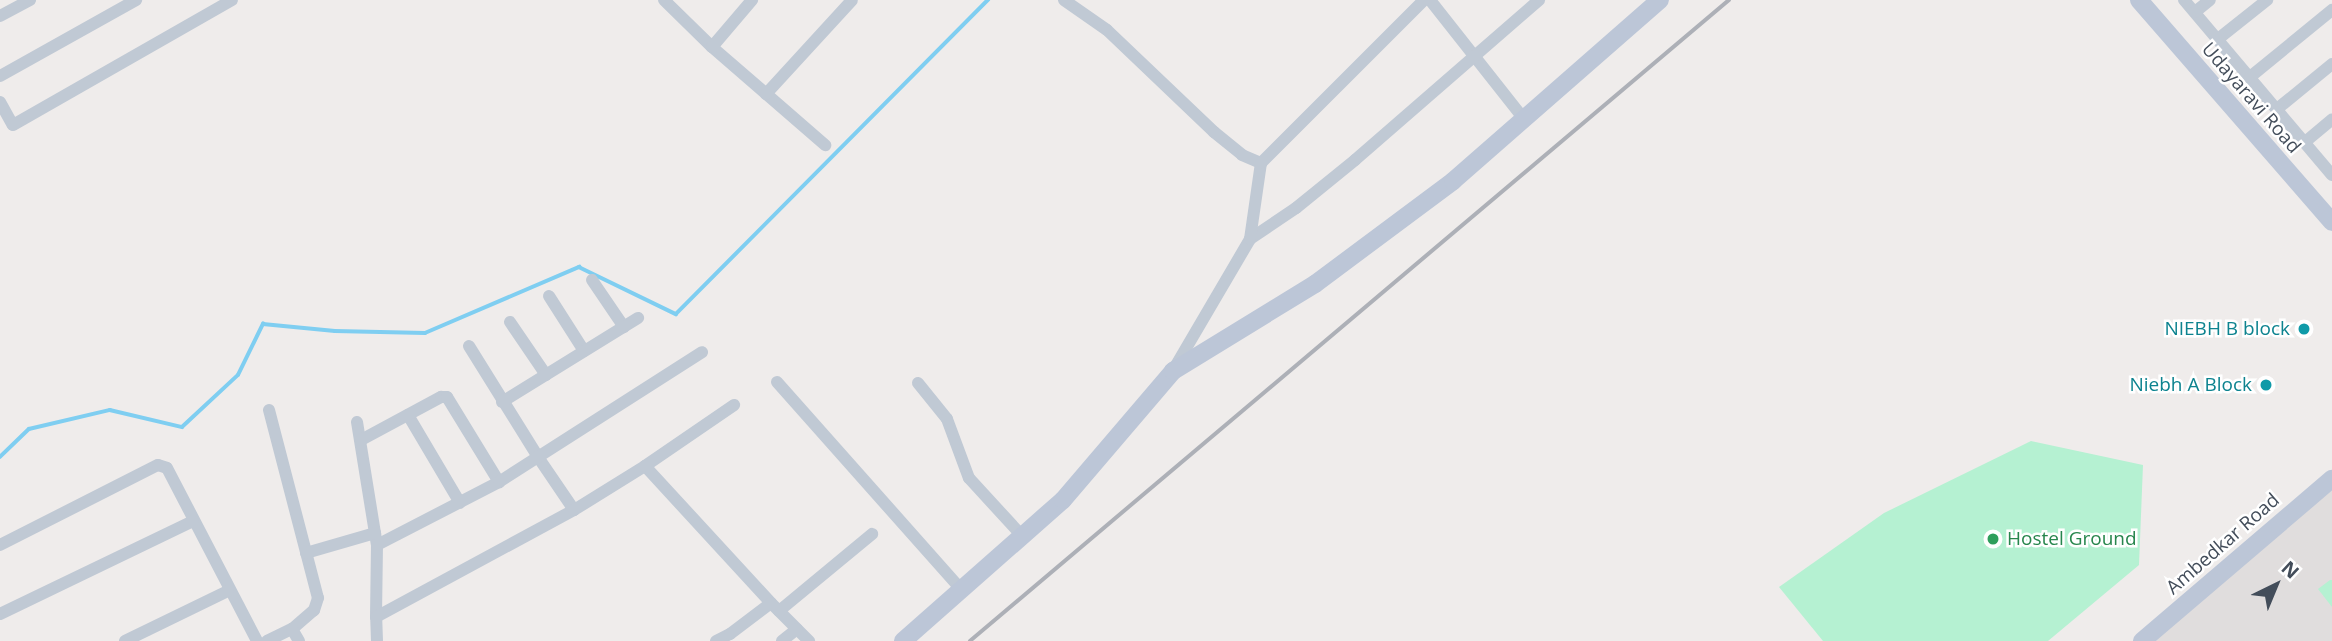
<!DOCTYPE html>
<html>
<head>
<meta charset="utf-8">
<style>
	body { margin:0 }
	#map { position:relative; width:2332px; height:641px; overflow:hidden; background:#efeceb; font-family:"Open Sans",sans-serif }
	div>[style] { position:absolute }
	.education>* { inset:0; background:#e0dddd }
	.green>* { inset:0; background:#b5f1d2 }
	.stream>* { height:3.5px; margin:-1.75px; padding:0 1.75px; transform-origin:1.75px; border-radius:1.75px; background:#7fcef1 }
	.street>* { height:12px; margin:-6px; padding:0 6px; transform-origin:6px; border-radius:6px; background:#c0c9d4 }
	.secondary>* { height:18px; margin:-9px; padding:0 9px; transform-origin:9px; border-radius:9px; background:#bcc6d7 }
	.rail>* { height:3.5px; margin:-1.75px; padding:0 1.75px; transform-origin:1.75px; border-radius:1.75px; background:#adb0b7 }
	.dots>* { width:19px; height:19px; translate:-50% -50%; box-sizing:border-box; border:4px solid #fff; border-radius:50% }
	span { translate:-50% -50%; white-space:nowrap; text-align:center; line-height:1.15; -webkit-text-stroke:5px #fff; paint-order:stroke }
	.street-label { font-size:19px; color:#434d5a }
	.culture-label { font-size:19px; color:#0d838f }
	.right { translate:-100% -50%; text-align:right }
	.leisure-label { font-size:19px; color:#27864d }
	.left { translate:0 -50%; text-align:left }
	.north { position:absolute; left:2241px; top:550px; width:70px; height:70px; -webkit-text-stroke:5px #fff; paint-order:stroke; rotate:43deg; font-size:19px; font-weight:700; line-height:28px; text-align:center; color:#434d5a }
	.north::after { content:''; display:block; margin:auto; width:24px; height:32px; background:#434d5a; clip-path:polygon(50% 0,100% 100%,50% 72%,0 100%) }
</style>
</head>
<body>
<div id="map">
	<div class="education">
		<i style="clip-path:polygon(2332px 490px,2332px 641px,2148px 641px)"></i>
	</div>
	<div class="green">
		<i style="clip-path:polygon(2031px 441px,2143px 465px,2139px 565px,2048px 641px,1823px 641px,1779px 587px,1884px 513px)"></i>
		<i style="clip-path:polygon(2330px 580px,2332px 580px,2332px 607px,2318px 589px)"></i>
	</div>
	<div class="stream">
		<i style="left:0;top:457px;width:40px;rotate:-44deg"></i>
		<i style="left:29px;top:429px;width:83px;rotate:-13.2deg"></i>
		<i style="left:110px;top:410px;width:74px;rotate:13.3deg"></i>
		<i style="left:182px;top:427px;width:76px;rotate:-42.9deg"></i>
		<i style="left:238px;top:375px;width:57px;rotate:-63.9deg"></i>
		<i style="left:263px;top:324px;width:72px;rotate:5.6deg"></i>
		<i style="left:335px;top:331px;width:90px;rotate:1.3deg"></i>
		<i style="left:425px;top:333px;width:168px;rotate:-23.2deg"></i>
		<i style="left:579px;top:267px;width:108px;rotate:25.9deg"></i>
		<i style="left:676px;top:314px;width:443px;rotate:-45.2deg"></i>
	</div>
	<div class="street">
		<i style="left:664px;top:0;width:67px;rotate:44.4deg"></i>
		<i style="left:712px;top:47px;width:150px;rotate:40.9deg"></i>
		<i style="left:1064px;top:0;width:52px;rotate:34.9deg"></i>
		<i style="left:1107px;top:30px;width:148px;rotate:43.6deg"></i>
		<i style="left:1214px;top:132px;width:36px;rotate:39deg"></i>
		<i style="left:1242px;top:155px;width:21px;rotate:23deg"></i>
		<i style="left:1430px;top:0;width:152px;rotate:51.7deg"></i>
		<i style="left:2184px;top:0;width:229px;rotate:49.8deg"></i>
		<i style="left:2195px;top:12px;width:19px;rotate:-39deg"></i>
		<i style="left:0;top:16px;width:34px;rotate:-28deg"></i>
		<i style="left:2218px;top:39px;width:63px;rotate:-38.5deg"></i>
		<i style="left:712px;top:47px;width:62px;rotate:-49.6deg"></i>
		<i style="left:0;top:76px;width:156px;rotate:-29.2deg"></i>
		<i style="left:2250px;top:77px;width:106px;rotate:-39.3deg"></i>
		<i style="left:766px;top:94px;width:127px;rotate:-47.5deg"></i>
		<i style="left:0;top:102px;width:26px;rotate:61deg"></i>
		<i style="left:13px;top:125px;width:252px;rotate:-29.7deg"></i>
		<i style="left:2277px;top:109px;width:71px;rotate:-39.3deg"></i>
		<i style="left:2305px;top:142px;width:35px;rotate:-40deg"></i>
		<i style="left:1250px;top:239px;width:55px;rotate:-34deg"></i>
		<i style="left:1296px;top:208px;width:76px;rotate:-39.1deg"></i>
		<i style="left:1355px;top:160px;width:244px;rotate:-41deg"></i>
		<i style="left:592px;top:280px;width:57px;rotate:55.8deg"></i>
		<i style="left:549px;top:296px;width:65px;rotate:57.5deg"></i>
		<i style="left:510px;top:322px;width:64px;rotate:55.8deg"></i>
		<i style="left:469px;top:346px;width:131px;rotate:58.1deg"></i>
		<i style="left:538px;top:457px;width:64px;rotate:55.8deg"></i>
		<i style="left:1175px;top:367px;width:148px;rotate:-59.6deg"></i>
		<i style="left:1250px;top:239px;width:77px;rotate:-81.8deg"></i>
		<i style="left:1261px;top:163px;width:231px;rotate:-45deg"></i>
		<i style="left:777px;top:382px;width:277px;rotate:48.4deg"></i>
		<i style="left:918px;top:383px;width:46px;rotate:51.1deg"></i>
		<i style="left:947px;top:419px;width:63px;rotate:69.6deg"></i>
		<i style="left:969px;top:478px;width:80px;rotate:47.5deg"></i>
		<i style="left:502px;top:402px;width:160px;rotate:-31.7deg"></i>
		<i style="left:269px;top:410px;width:194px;rotate:75.4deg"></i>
		<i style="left:318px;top:598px;width:13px;rotate:108deg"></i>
		<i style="left:314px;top:610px;width:29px;rotate:139deg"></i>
		<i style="left:408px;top:415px;width:102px;rotate:59.4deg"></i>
		<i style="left:357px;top:422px;width:125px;rotate:80.8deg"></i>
		<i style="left:377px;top:545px;width:72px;rotate:90.8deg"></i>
		<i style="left:361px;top:440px;width:91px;rotate:-28.3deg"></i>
		<i style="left:441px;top:397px;width:6px"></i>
		<i style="left:447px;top:397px;width:100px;rotate:58.5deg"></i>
		<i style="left:645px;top:466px;width:186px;rotate:47.4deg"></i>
		<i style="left:771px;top:603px;width:54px;rotate:45deg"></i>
		<i style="left:0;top:545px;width:177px;rotate:-26.9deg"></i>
		<i style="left:158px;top:465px;width:9px;rotate:18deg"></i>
		<i style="left:167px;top:468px;width:195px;rotate:62.5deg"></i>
		<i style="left:377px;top:545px;width:137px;rotate:-27.3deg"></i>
		<i style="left:499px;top:482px;width:241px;rotate:-32.6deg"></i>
		<i style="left:306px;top:553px;width:72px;rotate:-16.2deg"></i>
		<i style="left:779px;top:611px;width:121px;rotate:-39.6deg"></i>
		<i style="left:0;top:614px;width:214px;rotate:-25.7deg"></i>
		<i style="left:125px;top:641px;width:114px;rotate:-25.9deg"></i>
		<i style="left:267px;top:641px;width:28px;rotate:-26deg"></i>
		<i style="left:292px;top:629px;width:14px;rotate:60deg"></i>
		<i style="left:377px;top:641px;width:24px;rotate:-92deg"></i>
		<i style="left:376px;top:617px;width:225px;rotate:-28.4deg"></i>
		<i style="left:574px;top:510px;width:84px;rotate:-31.8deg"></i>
		<i style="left:645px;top:466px;width:108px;rotate:-34.4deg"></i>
		<i style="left:716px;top:641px;width:16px;rotate:-27deg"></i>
		<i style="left:730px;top:634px;width:51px;rotate:-37.1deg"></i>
		<i style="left:782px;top:641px;width:19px;rotate:-39deg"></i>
	</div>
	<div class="secondary">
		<i style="left:2139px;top:0;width:294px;rotate:49deg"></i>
		<i style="left:903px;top:641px;width:213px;rotate:-41.4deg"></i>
		<i style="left:1063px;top:500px;width:170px;rotate:-49.5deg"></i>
		<i style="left:1173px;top:371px;width:167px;rotate:-31.5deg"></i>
		<i style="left:1315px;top:284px;width:172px;rotate:-36.7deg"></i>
		<i style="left:1453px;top:181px;width:275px;rotate:-41.2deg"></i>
		<i style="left:2142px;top:641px;width:250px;rotate:-40.5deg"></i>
	</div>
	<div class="rail">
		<i style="left:970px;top:641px;width:993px;rotate:-40.18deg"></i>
	</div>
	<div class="dots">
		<i style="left:2304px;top:329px;background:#0f9aa8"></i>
		<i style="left:2266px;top:385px;background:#0f9aa8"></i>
		<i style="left:1993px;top:539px;background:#2e9e5b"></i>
	</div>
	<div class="street-label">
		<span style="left:2251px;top:98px;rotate:49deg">Udayaravi Road</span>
		<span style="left:2223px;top:544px;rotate:-41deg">Ambedkar Road</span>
	</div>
	<div class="culture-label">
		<span class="right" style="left:2290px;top:329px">NIEBH B block</span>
		<span class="right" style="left:2252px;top:385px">Niebh A Block</span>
	</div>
	<div class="leisure-label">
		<span class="left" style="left:2007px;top:539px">Hostel Ground</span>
	</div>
	<div class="north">N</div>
</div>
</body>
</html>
